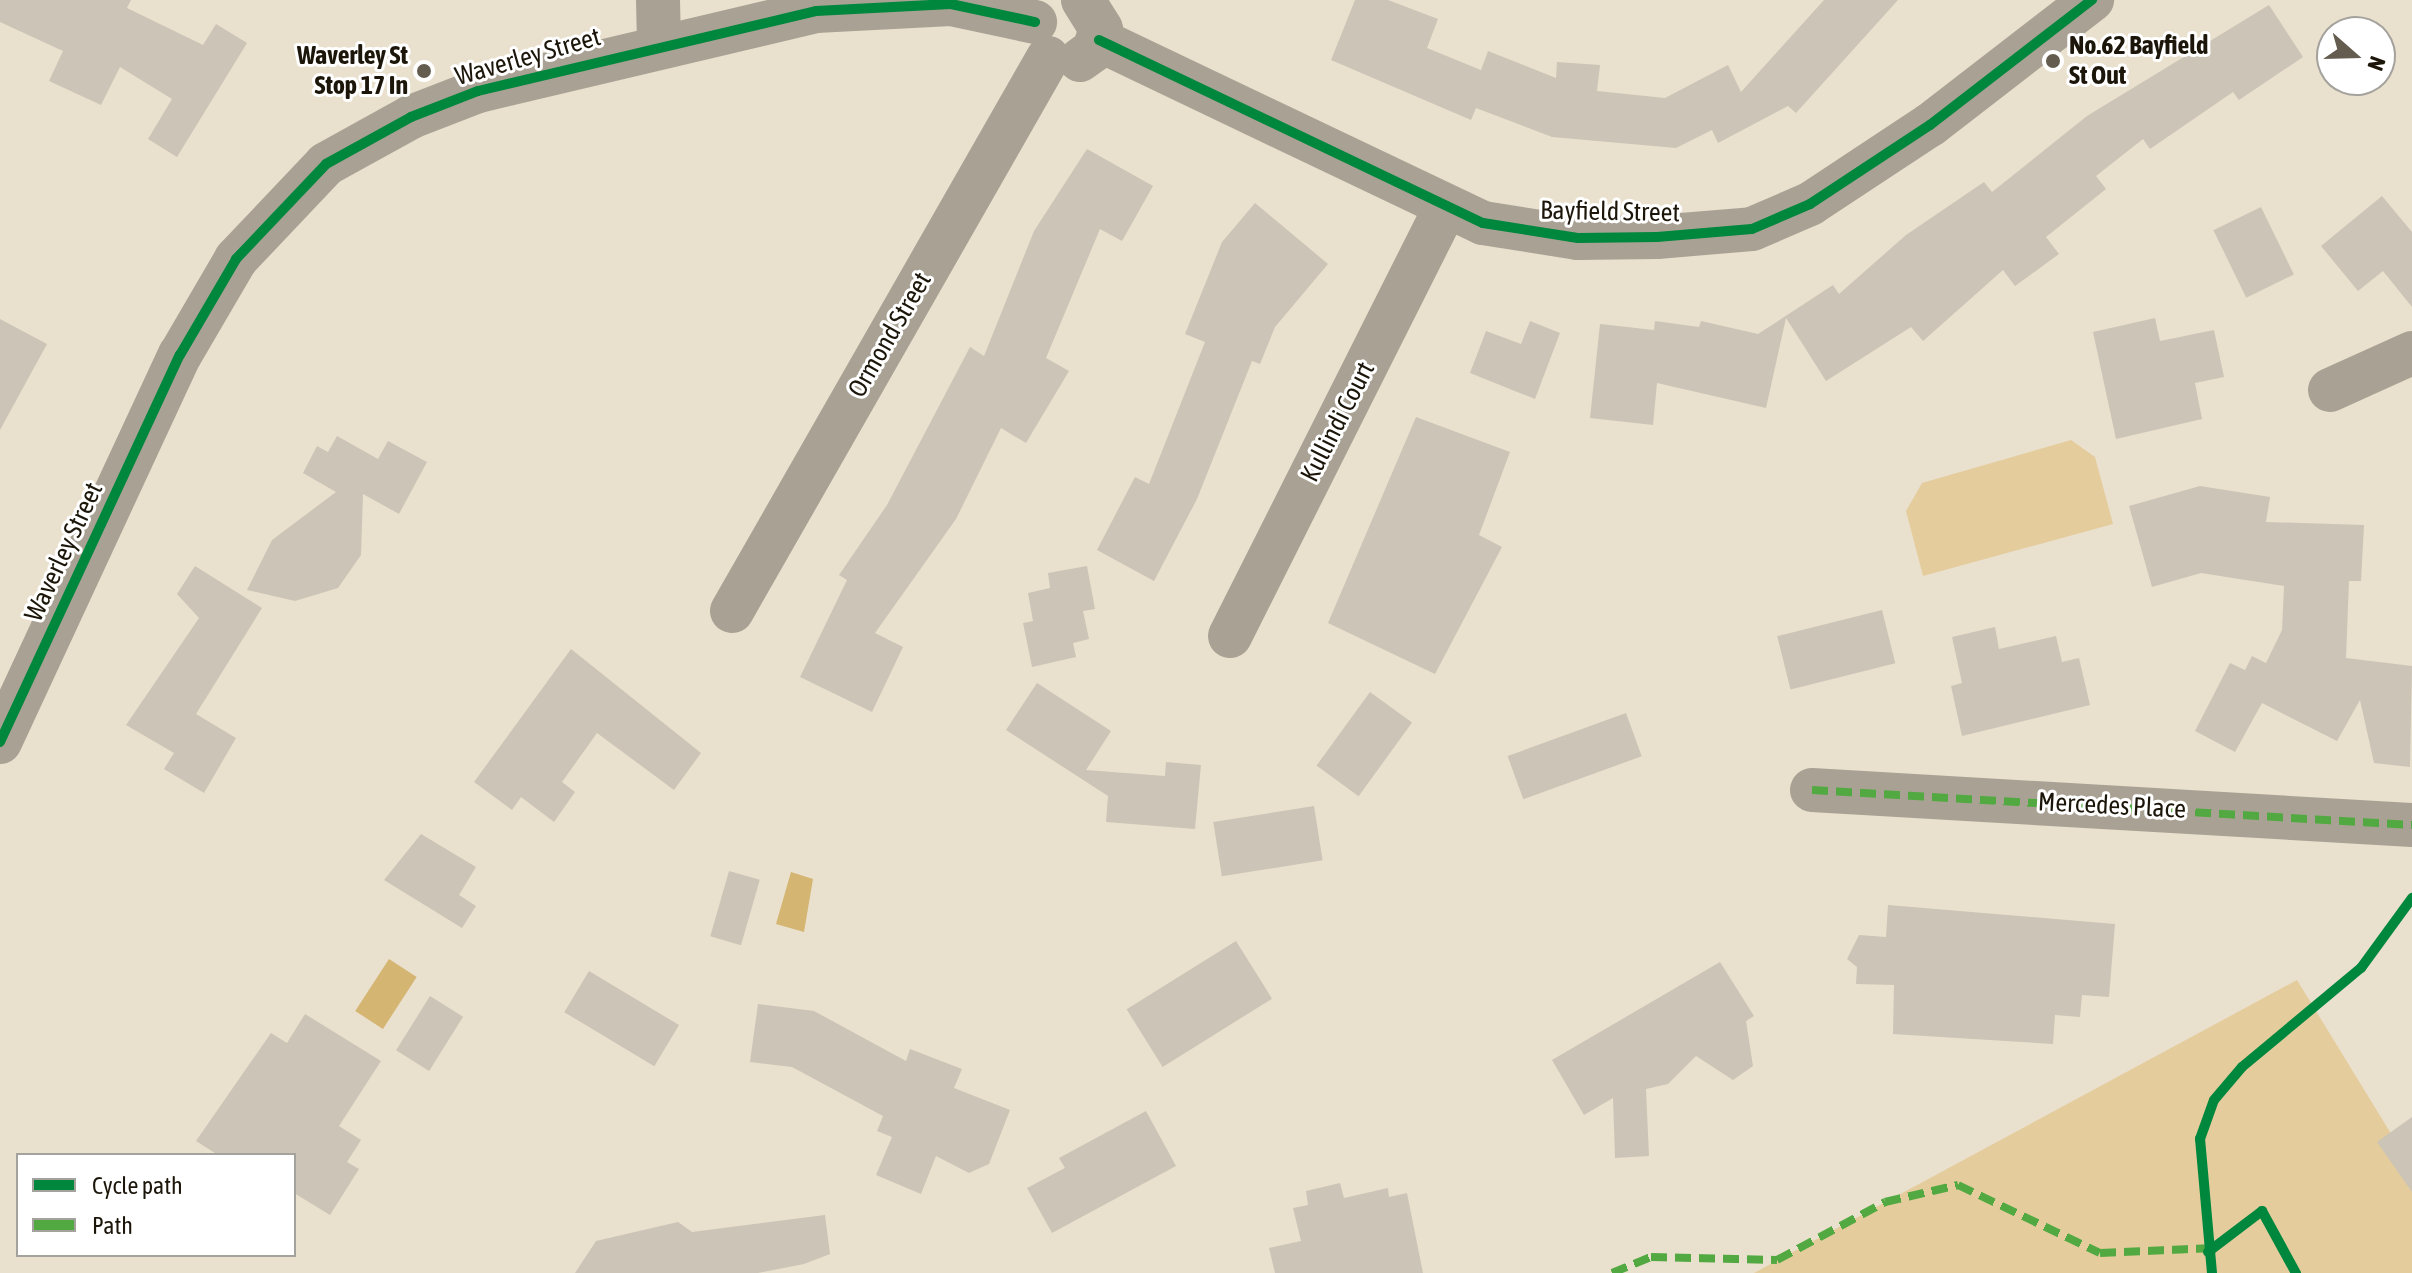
<!DOCTYPE html>
<html>
<head>
<meta charset="utf-8">
<style>
	body { margin:0 }
	#map { position:relative; width:2412px; height:1273px; overflow:hidden; background:#eae0ce; font-family:"Asap Condensed",sans-serif }
	div>[style] { position:absolute }
	.green>* { inset:0; background:#e4cc9c }
	.water>* { inset:0; background:#d4b572; transform-origin:0 0 }
	.building>* { inset:0; background:#ccc4b6; transform-origin:0 0 }
	.street>* { height:44px; margin:-22px; padding:0 22px; transform-origin:22px; border-radius:22px; background:#a9a294 }
	.quiet>* { height:8px; margin-top:-4px; transform-origin:0; background:repeating-linear-gradient(90deg,#52a941 0 16px,transparent 0 24px) }
	.cycleway>* { height:10px; margin:-5px; padding:0 5px; transform-origin:5px; border-radius:5px; background:#00873e }
	.dots>* { width:22px; height:22px; translate:-50% -50%; box-sizing:border-box; border:4px solid #fff; border-radius:50% }
	span { translate:-50% -50%; white-space:nowrap; text-align:center; line-height:1.15; -webkit-text-stroke:6px #fff; paint-order:stroke }
	.poi-label { font-size:26px; color:#1c160a; font-weight:700 }
	.left { translate:0 -50%; text-align:left }
	.right { translate:-100% -50%; text-align:right }
	.street-label { font-size:26px; color:#1c160a }
	.legend { position:absolute; left:16px; top:1153px; width:280px; height:104px; box-sizing:border-box; background:#fff; border:2px solid #a4a29d; margin:0; padding:10px 14px; list-style:none; font-size:24px; color:#1c160a }
	.legend li { display:flex; align-items:center; gap:16px; height:40px }
	.legend b { width:40px; border:2px solid #a4a29d }
	.north { position:absolute; left:2316px; top:16px; width:80px; height:80px; box-sizing:border-box; background:#fff; border:2px solid #a4a29d; border-radius:50%; rotate:110deg; font-size:22px; font-weight:700; line-height:32px; text-align:center; color:#1c160a }
	.north::after { content:''; display:block; margin:auto; width:28px; height:36px; background:#645d4f; clip-path:polygon(50% 0,100% 100%,50% 72%,0 100%) }
</style>
</head>
<body>
<div id="map">
	<div class="green">
		<i style="clip-path:polygon(2071px 440px,2095px 457px,2113px 524px,1923px 576px,1906px 511px,1922px 483px)"></i>
		<i style="clip-path:polygon(2297px 980px,2412px 1168px,2412px 1273px,1754px 1273px)"></i>
	</div>
	<div class="water">
		<i style="clip-path:polygon(791px 872px,813px 879px,804px 932px,776px 924px)"></i>
		<i style="left:389px;top:959px;width:33px;height:62px;rotate:33deg"></i>
	</div>
	<div class="building">
		<i style="clip-path:polygon(0 0,131px 0,127px 8px,203px 45px,216px 24px,247px 43px,177px 157px,148px 139px,172px 99px,120px 67px,101px 105px,49px 81px,63px 51px,0 22px)"></i>
		<i style="clip-path:polygon(1355px 0,1388px 0,1438px 19px,1427px 48px,1481px 70px,1488px 51px,1556px 78px,1557px 62px,1600px 65px,1597px 91px,1665px 98px,1728px 65px,1741px 92px,1824px 0,1898px 0,1796px 113px,1788px 106px,1718px 143px,1712px 130px,1676px 148px,1552px 137px,1476px 108px,1471px 120px,1331px 60px)"></i>
		<i style="clip-path:polygon(2269px 5px,2303px 57px,2239px 100px,2233px 92px,2150px 149px,2143px 139px,2096px 176px,2106px 189px,2046px 237px,2059px 254px,2015px 286px,2003px 270px,1923px 341px,1911px 327px,1826px 381px,1786px 318px,1766px 408px,1657px 383px,1653px 425px,1590px 418px,1600px 324px,1654px 330px,1655px 321px,1699px 327px,1701px 321px,1758px 334px,1833px 285px,1839px 294px,1906px 235px,1984px 182px,1992px 192px,2087px 116px)"></i>
		<i style="clip-path:polygon(1087px 149px,1153px 186px,1122px 241px,1100px 229px,1046px 358px,1069px 371px,1026px 443px,1001px 428px,956px 519px,875px 633px,903px 647px,872px 712px,800px 677px,847px 580px,839px 575px,887px 505px,970px 347px,984px 356px,1034px 231px)"></i>
		<i style="clip-path:polygon(2382px 196px,2412px 232px,2412px 307px,2383px 271px,2358px 291px,2321px 246px)"></i>
		<i style="clip-path:polygon(1255px 203px,1328px 264px,1275px 327px,1260px 364px,1252px 361px,1197px 499px,1154px 581px,1097px 550px,1135px 477px,1149px 484px,1205px 342px,1185px 334px,1222px 242px)"></i>
		<i style="left:2261px;top:207px;width:75px;height:53px;rotate:64deg"></i>
		<i style="clip-path:polygon(2155px 318px,2160px 341px,2214px 330px,2224px 377px,2195px 383px,2202px 419px,2116px 439px,2093px 332px)"></i>
		<i style="clip-path:polygon(0 319px,47px 344px,0 430px)"></i>
		<i style="clip-path:polygon(1530px 321px,1560px 333px,1535px 399px,1470px 373px,1486px 331px,1521px 344px)"></i>
		<i style="clip-path:polygon(1416px 417px,1510px 452px,1479px 535px,1502px 547px,1435px 674px,1328px 623px)"></i>
		<i style="clip-path:polygon(337px 436px,378px 459px,388px 441px,427px 462px,399px 514px,363px 494px,361px 555px,338px 588px,295px 601px,247px 590px,272px 540px,336px 492px,303px 473px,317px 446px,328px 452px)"></i>
		<i style="clip-path:polygon(2200px 486px,2270px 497px,2266px 522px,2364px 525px,2361px 581px,2349px 581px,2346px 658px,2412px 666px,2410px 767px,2374px 763px,2360px 700px,2337px 741px,2262px 703px,2235px 752px,2195px 731px,2230px 663px,2245px 670px,2252px 656px,2266px 663px,2282px 630px,2284px 586px,2201px 573px,2152px 587px,2129px 506px)"></i>
		<i style="clip-path:polygon(195px 566px,262px 608px,196px 714px,236px 738px,204px 793px,164px 769px,174px 753px,126px 725px,199px 618px,177px 594px)"></i>
		<i style="clip-path:polygon(1087px 566px,1095px 609px,1083px 611px,1089px 639px,1073px 643px,1076px 657px,1032px 667px,1023px 623px,1033px 621px,1028px 593px,1050px 588px,1048px 573px)"></i>
		<i style="left:1882px;top:610px;width:55px;height:108px;rotate:76deg"></i>
		<i style="clip-path:polygon(1995px 627px,1999px 649px,2056px 636px,2062px 662px,2079px 658px,2090px 705px,1962px 736px,1951px 686px,1962px 683px,1952px 637px)"></i>
		<i style="clip-path:polygon(571px 649px,701px 753px,674px 790px,597px 733px,562px 782px,575px 792px,554px 822px,521px 797px,512px 810px,474px 782px)"></i>
		<i style="clip-path:polygon(1037px 683px,1111px 731px,1086px 770px,1165px 776px,1166px 762px,1201px 765px,1195px 829px,1106px 822px,1108px 796px,1006px 730px)"></i>
		<i style="left:1370px;top:692px;width:52px;height:91px;rotate:36deg"></i>
		<i style="left:1626px;top:713px;width:46px;height:126px;rotate:70deg"></i>
		<i style="left:1314px;top:806px;width:55px;height:102px;rotate:81deg"></i>
		<i style="clip-path:polygon(421px 834px,476px 867px,459px 895px,476px 906px,462px 928px,384px 880px)"></i>
		<i style="left:729px;top:871px;width:32px;height:68px;rotate:16deg"></i>
		<i style="clip-path:polygon(1888px 905px,2115px 924px,2109px 997px,2082px 995px,2080px 1017px,2055px 1015px,2053px 1044px,1893px 1034px,1894px 985px,1856px 984px,1857px 967px,1847px 959px,1859px 935px,1886px 937px)"></i>
		<i style="left:1236px;top:941px;width:68px;height:129px;rotate:58deg"></i>
		<i style="clip-path:polygon(1720px 962px,1754px 1016px,1746px 1021px,1753px 1066px,1733px 1080px,1696px 1056px,1668px 1084px,1646px 1089px,1649px 1156px,1615px 1158px,1613px 1098px,1584px 1115px,1552px 1060px)"></i>
		<i style="left:589px;top:971px;width:105px;height:48px;rotate:31deg"></i>
		<i style="left:430px;top:996px;width:39px;height:64px;rotate:32deg"></i>
		<i style="clip-path:polygon(758px 1004px,814px 1011px,906px 1061px,910px 1049px,962px 1069px,954px 1088px,1010px 1110px,989px 1164px,969px 1173px,936px 1156px,921px 1194px,876px 1175px,892px 1137px,877px 1131px,883px 1116px,792px 1067px,750px 1062px)"></i>
		<i style="clip-path:polygon(305px 1014px,381px 1061px,339px 1126px,361px 1140px,347px 1162px,359px 1169px,330px 1215px,294px 1193px,294px 1155px,218px 1155px,196px 1141px,271px 1033px,287px 1043px)"></i>
		<i style="clip-path:polygon(1146px 1111px,1176px 1166px,1052px 1233px,1027px 1188px,1065px 1168px,1059px 1158px)"></i>
		<i style="clip-path:polygon(2412px 1117px,2412px 1192px,2377px 1142px)"></i>
		<i style="clip-path:polygon(1340px 1183px,1344px 1198px,1388px 1188px,1389px 1197px,1407px 1193px,1423px 1273px,1275px 1273px,1269px 1248px,1301px 1241px,1293px 1208px,1308px 1205px,1306px 1191px)"></i>
		<i style="clip-path:polygon(825px 1215px,830px 1254px,804px 1264px,758px 1273px,575px 1273px,596px 1241px,678px 1222px,692px 1232px)"></i>
	</div>
	<div class="street">
		<i style="left:658px;top:0;width:44px;rotate:88.7deg"></i>
		<i style="left:1099px;top:40px;width:425px;rotate:25.5deg"></i>
		<i style="left:1483px;top:223px;width:96px;rotate:9deg"></i>
		<i style="left:1578px;top:238px;width:79px;rotate:-0.7deg"></i>
		<i style="left:1657px;top:237px;width:95px;rotate:-4.8deg"></i>
		<i style="left:1752px;top:229px;width:63px;rotate:-23.3deg"></i>
		<i style="left:1810px;top:204px;width:144px;rotate:-33.4deg"></i>
		<i style="left:1930px;top:125px;width:205px;rotate:-37.7deg"></i>
		<i style="left:1080px;top:60px;width:17px;rotate:-36deg"></i>
		<i style="left:1094px;top:50px;width:22px;rotate:-72deg"></i>
		<i style="left:1101px;top:29px;width:34px;rotate:-122deg"></i>
		<i style="left:2330px;top:390px;width:90px;rotate:-24.3deg"></i>
		<i style="left:732px;top:611px;width:637px;rotate:-60.26deg"></i>
		<i style="left:1230px;top:636px;width:479px;rotate:-63.3deg"></i>
		<i style="left:0;top:742px;width:427px;rotate:-65.1deg"></i>
		<i style="left:180px;top:355px;width:111px;rotate:-59.7deg"></i>
		<i style="left:236px;top:259px;width:131px;rotate:-46.5deg"></i>
		<i style="left:326px;top:164px;width:97px;rotate:-28.9deg"></i>
		<i style="left:411px;top:117px;width:72px;rotate:-21.2deg"></i>
		<i style="left:478px;top:91px;width:347px;rotate:-13.3deg"></i>
		<i style="left:816px;top:11px;width:135px;rotate:-3deg"></i>
		<i style="left:951px;top:4px;width:86px;rotate:12.1deg"></i>
		<i style="left:1812px;top:790px;width:601px;rotate:3.34deg"></i>
	</div>
	<div class="quiet">
		<i style="left:1812px;top:790px;width:601px;rotate:3.34deg"></i>
		<i style="left:1612px;top:1273px;width:42px;rotate:-22.3deg"></i>
		<i style="left:1651px;top:1257px;width:126px;rotate:1.4deg"></i>
		<i style="left:1777px;top:1260px;width:123px;rotate:-28.2deg"></i>
		<i style="left:1885px;top:1202px;width:75px;rotate:-13.1deg"></i>
		<i style="left:1958px;top:1185px;width:157px;rotate:25.6deg"></i>
		<i style="left:2100px;top:1253px;width:114px;rotate:-2.5deg"></i>
	</div>
	<div class="cycleway">
		<i style="left:1099px;top:40px;width:425px;rotate:25.5deg"></i>
		<i style="left:1483px;top:223px;width:96px;rotate:9deg"></i>
		<i style="left:1578px;top:238px;width:79px;rotate:-0.7deg"></i>
		<i style="left:1657px;top:237px;width:95px;rotate:-4.8deg"></i>
		<i style="left:1752px;top:229px;width:63px;rotate:-23.3deg"></i>
		<i style="left:1810px;top:204px;width:144px;rotate:-33.4deg"></i>
		<i style="left:1930px;top:125px;width:205px;rotate:-37.7deg"></i>
		<i style="left:0;top:742px;width:427px;rotate:-65.1deg"></i>
		<i style="left:180px;top:355px;width:111px;rotate:-59.7deg"></i>
		<i style="left:236px;top:259px;width:131px;rotate:-46.5deg"></i>
		<i style="left:326px;top:164px;width:97px;rotate:-28.9deg"></i>
		<i style="left:411px;top:117px;width:72px;rotate:-21.2deg"></i>
		<i style="left:478px;top:91px;width:347px;rotate:-13.3deg"></i>
		<i style="left:816px;top:11px;width:135px;rotate:-3deg"></i>
		<i style="left:951px;top:4px;width:86px;rotate:12.1deg"></i>
		<i style="left:2208px;top:1252px;width:68px;rotate:-37.2deg"></i>
		<i style="left:2262px;top:1211px;width:71px;rotate:61.3deg"></i>
		<i style="left:2212px;top:1273px;width:135px;rotate:-95.1deg"></i>
		<i style="left:2200px;top:1139px;width:41px;rotate:-70.3deg"></i>
		<i style="left:2214px;top:1100px;width:43px;rotate:-49.7deg"></i>
		<i style="left:2242px;top:1067px;width:155px;rotate:-39.8deg"></i>
		<i style="left:2361px;top:968px;width:87px;rotate:-53.9deg"></i>
	</div>
	<div class="dots">
		<i style="left:2053px;top:61px;background:#645d4f"></i>
		<i style="left:424px;top:71px;background:#645d4f"></i>
	</div>
	<div class="poi-label">
		<span class="left" style="left:2069px;top:61px">No.62 Bayfield<br>St Out</span>
		<span class="right" style="left:408px;top:71px">Waverley St<br>Stop 17 In</span>
	</div>
	<div class="street-label">
		<span style="left:528px;top:57px;rotate:-16deg">Waverley Street</span>
		<span style="left:1610px;top:212px;rotate:1deg">Bayfield Street</span>
		<span style="left:890px;top:335px;rotate:-60deg">Ormond Street</span>
		<span style="left:1338px;top:422px;rotate:-63deg">Kullindi Court</span>
		<span style="left:64px;top:552px;rotate:-65deg">Waverley Street</span>
		<span style="left:2112px;top:806px;rotate:3deg">Mercedes Place</span>
	</div>
	<ul class="legend">
	<li><b style="height:10px;background:#00873e"></b>Cycle path</li>
	<li><b style="height:10px;background:#52a941"></b>Path</li>
	</ul>
	<div class="north">N</div>
</div>
</body>
</html>
